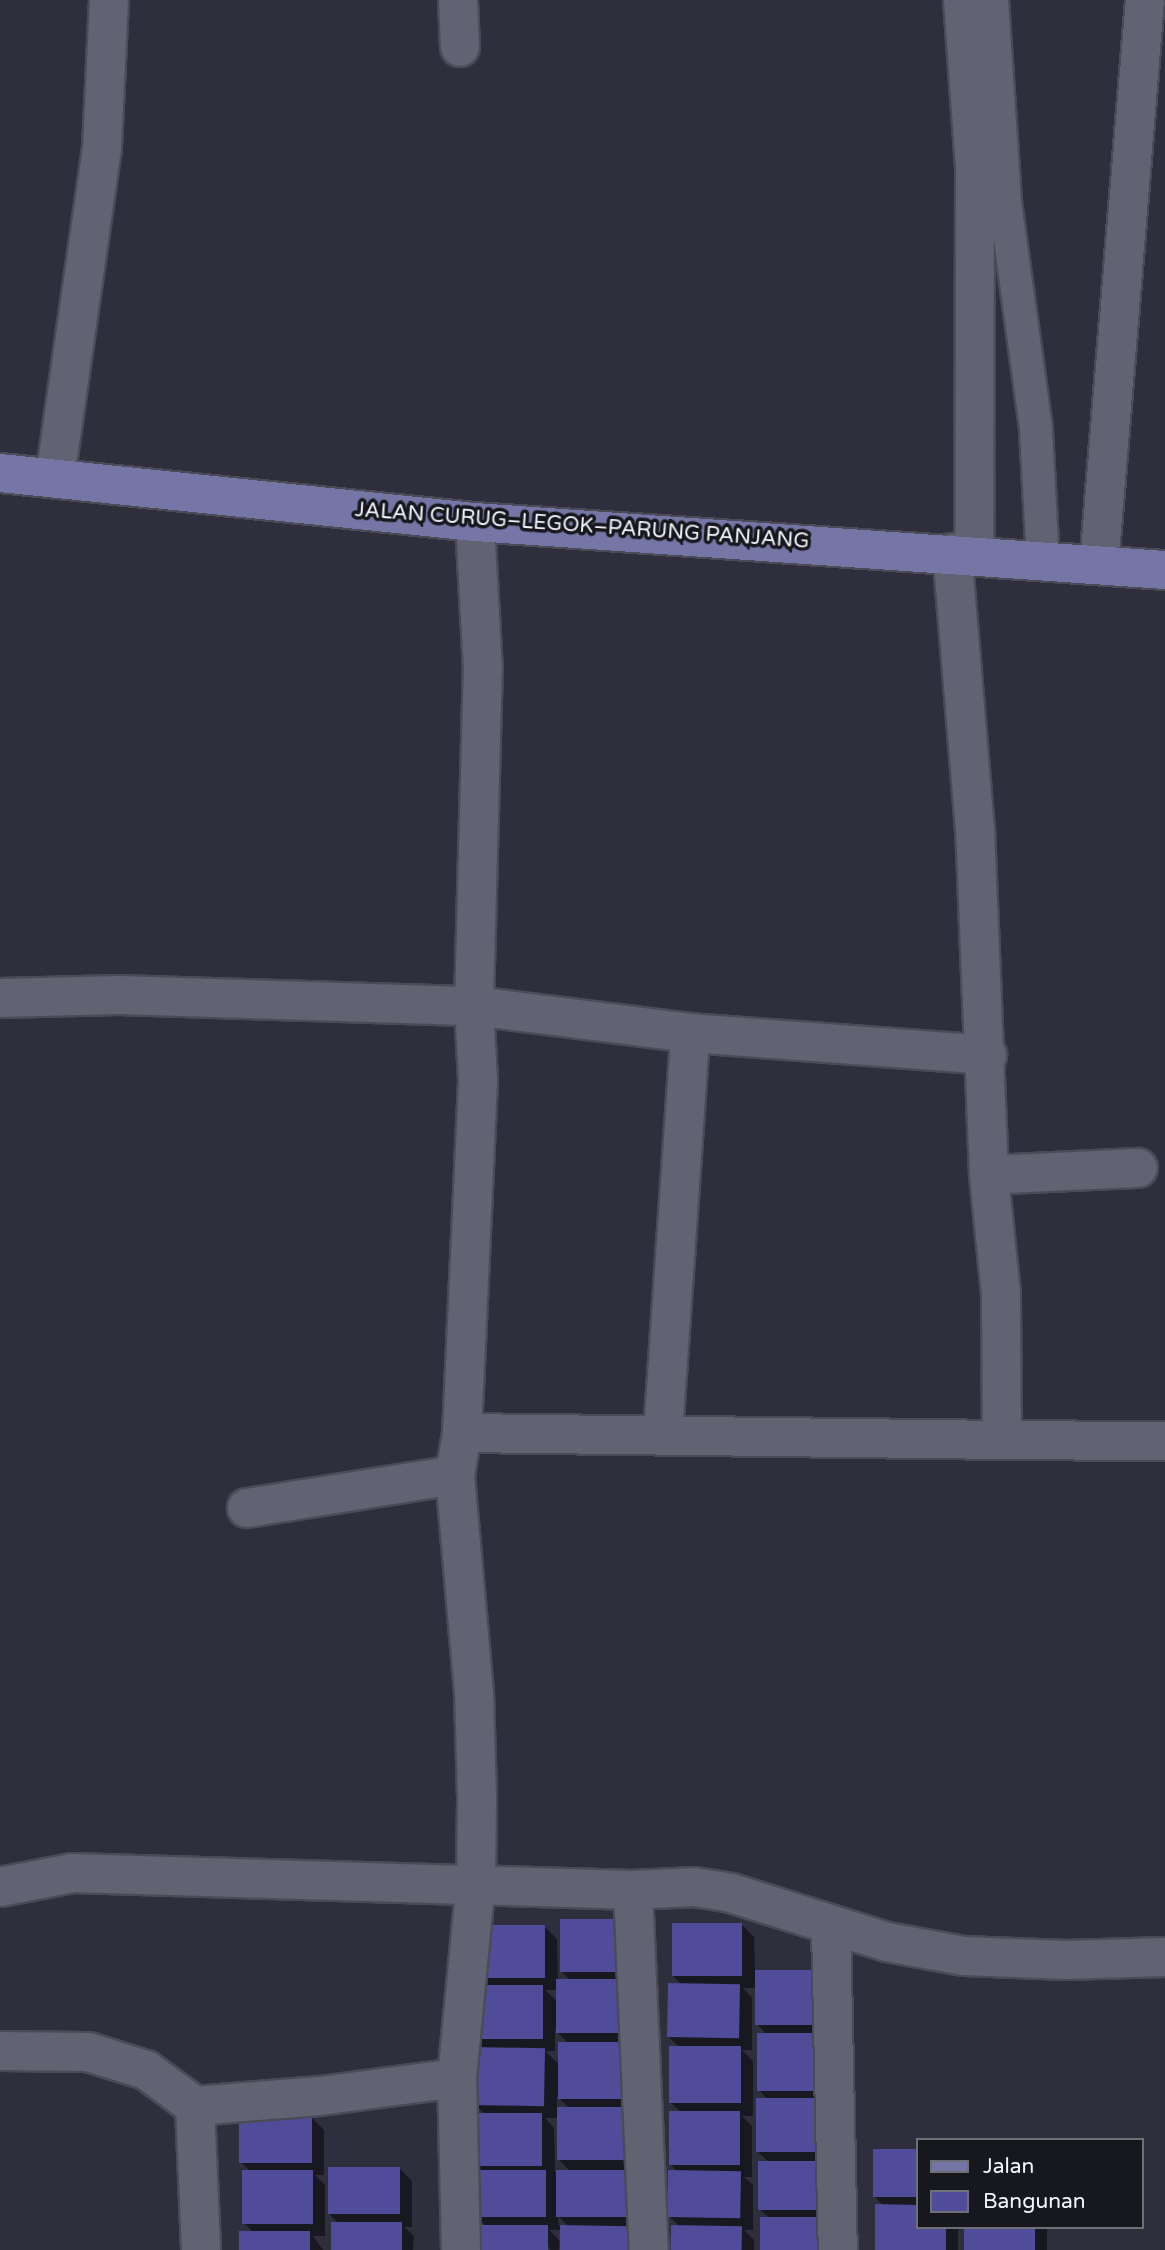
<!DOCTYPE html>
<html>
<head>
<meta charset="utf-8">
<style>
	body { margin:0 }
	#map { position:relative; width:1165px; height:2250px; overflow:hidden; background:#2e2e3d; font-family:"Varela Round",sans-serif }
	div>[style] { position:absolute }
	.shadow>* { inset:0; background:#0007; transform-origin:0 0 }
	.building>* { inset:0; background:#504c99; transform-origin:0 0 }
	.roads { filter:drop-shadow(2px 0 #4b4b57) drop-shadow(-2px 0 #4b4b57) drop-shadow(0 2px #4b4b57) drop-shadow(0 -2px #4b4b57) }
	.lane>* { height:32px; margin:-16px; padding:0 16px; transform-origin:16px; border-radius:16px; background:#616272 }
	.street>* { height:38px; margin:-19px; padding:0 19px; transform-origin:19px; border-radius:19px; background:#616272 }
	.primary>* { height:38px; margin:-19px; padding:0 19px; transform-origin:19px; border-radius:19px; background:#7576a6 }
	span { translate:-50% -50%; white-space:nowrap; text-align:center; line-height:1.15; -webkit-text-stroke:7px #17171e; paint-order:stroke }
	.street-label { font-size:21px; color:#f3f4fd }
	.legend { position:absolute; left:916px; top:2138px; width:228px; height:91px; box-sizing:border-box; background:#17171e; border:2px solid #6f6f77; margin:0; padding:9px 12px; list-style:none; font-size:21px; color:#f3f4fd }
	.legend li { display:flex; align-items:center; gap:14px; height:35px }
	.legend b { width:35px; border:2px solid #6f6f77 }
</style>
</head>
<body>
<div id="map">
	<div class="shadow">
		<i style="clip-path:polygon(evenodd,630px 1920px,642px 2250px,550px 2250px,546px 2237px,546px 2250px,486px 2226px,476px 2216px,474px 2166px,486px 2115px,475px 2104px,484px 2049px,473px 2038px,477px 1977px,544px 1926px,557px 1939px,558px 1981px,571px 1981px,561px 1971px,630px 1920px,545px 1990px,558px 1990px,558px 2002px,545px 1990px,630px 1920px,555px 2030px,569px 2044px,560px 2065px,545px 2051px,555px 2051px,555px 2030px,630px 1920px,557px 2096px,570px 2109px,557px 2109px,557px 2096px,630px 1920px,545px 2118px,559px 2118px,559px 2160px,571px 2172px,555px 2172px,554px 2128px,545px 2118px,630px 1920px,558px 2216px,569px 2227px,559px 2226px,558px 2216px,630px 1920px,549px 2230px,561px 2230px,561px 2242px,549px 2230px)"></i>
		<i style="clip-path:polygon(742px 1925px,754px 1937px,755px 1972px,826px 1972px,842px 2222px,762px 2250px,769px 2218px,759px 2208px,770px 2163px,757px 2151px,768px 2100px,759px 2090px,767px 2035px,757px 2024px,757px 1988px,743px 1988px,752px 1998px,752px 2050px,742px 2050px,753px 2061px,753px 2116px,742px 2116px,752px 2126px,752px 2177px,744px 2177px,753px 2185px,753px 2230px,744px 2230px,754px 2240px,754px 2250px,673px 2250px,680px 2227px,670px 2217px,678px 2172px,670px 2164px,682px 2113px,671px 2103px,680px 2048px,669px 2037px,682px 1985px,673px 1976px)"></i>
		<i style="clip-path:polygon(311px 2117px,324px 2130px,324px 2175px,315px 2175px,325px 2185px,325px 2236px,313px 2236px,323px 2250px,241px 2250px,253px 2232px,244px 2223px,251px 2172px,241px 2162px)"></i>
		<i style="clip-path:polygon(874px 2151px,918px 2151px,918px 2227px,958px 2227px,958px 2250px,877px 2250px,884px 2206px,874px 2196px)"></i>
		<i style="clip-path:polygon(399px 2168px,412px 2181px,412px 2227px,404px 2227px,414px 2236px,413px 2250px,332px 2250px,339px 2224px,329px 2214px)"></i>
		<i style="left:966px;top:2227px;width:81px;height:23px"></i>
	</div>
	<div class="building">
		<i style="left:560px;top:1919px;width:71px;height:53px"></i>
		<i style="left:672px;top:1923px;width:70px;height:53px"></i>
		<i style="left:475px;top:1925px;width:70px;height:53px"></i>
		<i style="left:827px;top:1970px;width:55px;height:72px;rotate:90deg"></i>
		<i style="left:556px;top:1979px;width:72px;height:54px"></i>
		<i style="left:668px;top:1983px;width:72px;height:54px;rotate:1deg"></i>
		<i style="left:472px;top:1985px;width:71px;height:54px"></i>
		<i style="left:757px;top:2033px;width:71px;height:58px"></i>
		<i style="left:558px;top:2042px;width:71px;height:57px"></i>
		<i style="left:669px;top:2046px;width:72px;height:57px"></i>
		<i style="left:473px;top:2047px;width:72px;height:58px;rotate:1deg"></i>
		<i style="left:756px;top:2098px;width:71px;height:54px"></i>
		<i style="left:557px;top:2107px;width:71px;height:53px"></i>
		<i style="left:669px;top:2111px;width:71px;height:54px"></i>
		<i style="left:472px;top:2113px;width:70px;height:53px"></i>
		<i style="left:239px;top:2115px;width:73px;height:48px"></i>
		<i style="left:873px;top:2149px;width:45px;height:48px"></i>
		<i style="left:830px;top:2161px;width:49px;height:72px;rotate:90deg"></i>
		<i style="left:328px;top:2167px;width:72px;height:47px"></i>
		<i style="left:313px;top:2170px;width:54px;height:71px;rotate:90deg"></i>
		<i style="left:474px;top:2170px;width:72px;height:47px"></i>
		<i style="left:556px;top:2170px;width:73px;height:47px"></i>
		<i style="left:668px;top:2170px;width:73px;height:47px;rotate:1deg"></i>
		<i style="clip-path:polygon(875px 2204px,918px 2205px,918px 2227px,946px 2227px,946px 2250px,875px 2250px)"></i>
		<i style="left:760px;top:2217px;width:72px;height:33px"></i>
		<i style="left:331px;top:2222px;width:71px;height:28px"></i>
		<i style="left:477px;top:2225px;width:71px;height:25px"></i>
		<i style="left:560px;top:2225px;width:70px;height:25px;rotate:1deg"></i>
		<i style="left:671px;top:2225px;width:71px;height:25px;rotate:1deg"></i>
		<i style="left:964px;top:2227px;width:71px;height:23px"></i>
		<i style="left:239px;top:2231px;width:71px;height:19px"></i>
	</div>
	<div class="roads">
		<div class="lane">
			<i style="left:992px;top:0;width:202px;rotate:86.3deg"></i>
			<i style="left:1005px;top:202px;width:229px;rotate:82.2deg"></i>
			<i style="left:1036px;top:429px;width:132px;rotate:87deg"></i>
		</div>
		<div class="street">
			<i style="left:458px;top:0;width:47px;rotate:87.6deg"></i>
			<i style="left:963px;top:0;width:166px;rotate:85.9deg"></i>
			<i style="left:975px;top:166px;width:391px;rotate:90.1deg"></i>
			<i style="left:55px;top:478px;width:333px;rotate:-81.9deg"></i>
			<i style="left:102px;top:148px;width:148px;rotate:-87.3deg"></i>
			<i style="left:1099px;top:565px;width:567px;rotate:-85.35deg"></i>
			<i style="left:0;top:998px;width:119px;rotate:-1.4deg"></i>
			<i style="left:119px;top:995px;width:355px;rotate:1.8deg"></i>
			<i style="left:474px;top:1006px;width:218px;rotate:7.1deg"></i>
			<i style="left:690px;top:1033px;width:298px;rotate:4.2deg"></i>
			<i style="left:989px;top:1175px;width:149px;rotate:-2.7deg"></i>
			<i style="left:462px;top:1433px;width:540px;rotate:0.74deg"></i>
			<i style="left:1002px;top:1440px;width:146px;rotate:-90.4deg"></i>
			<i style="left:1001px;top:1294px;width:120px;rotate:-95.8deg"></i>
			<i style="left:989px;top:1175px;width:345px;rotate:-92.3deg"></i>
			<i style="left:975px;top:830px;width:278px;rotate:-94.7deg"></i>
			<i style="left:663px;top:1434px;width:402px;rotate:-86.1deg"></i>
			<i style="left:1002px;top:1440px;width:163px;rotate:0.4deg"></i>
			<i style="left:247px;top:1508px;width:211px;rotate:-9deg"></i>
			<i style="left:0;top:1887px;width:74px;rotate:-10.9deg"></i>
			<i style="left:73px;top:1873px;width:560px;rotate:1.74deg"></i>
			<i style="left:633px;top:1890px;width:61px;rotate:-2.8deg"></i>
			<i style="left:694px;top:1887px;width:37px;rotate:9deg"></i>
			<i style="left:731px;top:1893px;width:164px;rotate:17.4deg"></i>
			<i style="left:887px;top:1942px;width:78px;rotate:10.3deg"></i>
			<i style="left:964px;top:1956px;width:102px;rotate:2.2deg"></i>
			<i style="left:1066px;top:1960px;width:99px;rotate:-1.7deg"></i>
			<i style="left:633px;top:1890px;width:360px;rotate:87.5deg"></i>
			<i style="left:831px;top:1926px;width:324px;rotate:88.8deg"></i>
			<i style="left:0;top:2051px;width:88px;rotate:0.7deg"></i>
			<i style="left:88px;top:2052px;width:61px;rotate:17.2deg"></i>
			<i style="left:146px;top:2070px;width:61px;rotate:36.3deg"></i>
			<i style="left:195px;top:2106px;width:125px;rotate:-4.6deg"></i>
			<i style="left:320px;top:2096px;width:138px;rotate:-7.5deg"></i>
			<i style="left:195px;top:2106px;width:144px;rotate:87.6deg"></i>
			<i style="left:461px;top:2250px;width:172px;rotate:-91.3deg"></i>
			<i style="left:457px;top:2078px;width:197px;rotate:-84.5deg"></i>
			<i style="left:476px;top:1882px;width:84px;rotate:-89.3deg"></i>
			<i style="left:477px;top:1798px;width:105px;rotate:-91.6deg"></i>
			<i style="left:474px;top:1693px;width:219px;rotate:-95deg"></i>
			<i style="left:455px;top:1475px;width:43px;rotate:-80.5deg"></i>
			<i style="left:462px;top:1433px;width:353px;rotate:-87.4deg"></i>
			<i style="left:478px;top:1080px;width:74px;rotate:-93.1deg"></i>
			<i style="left:474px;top:1006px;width:335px;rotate:-88.5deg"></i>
			<i style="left:483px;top:671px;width:149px;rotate:-93.1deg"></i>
		</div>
		<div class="primary">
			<i style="left:0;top:473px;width:478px;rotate:5.9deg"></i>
			<i style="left:475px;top:522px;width:692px;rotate:3.98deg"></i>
		</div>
	</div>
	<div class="street-label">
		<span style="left:582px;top:526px;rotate:4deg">JALAN CURUG–LEGOK–PARUNG PANJANG</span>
	</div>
	<ul class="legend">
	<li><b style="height:9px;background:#7576a6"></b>Jalan</li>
	<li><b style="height:19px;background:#504c99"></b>Bangunan</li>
	</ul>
</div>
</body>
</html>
